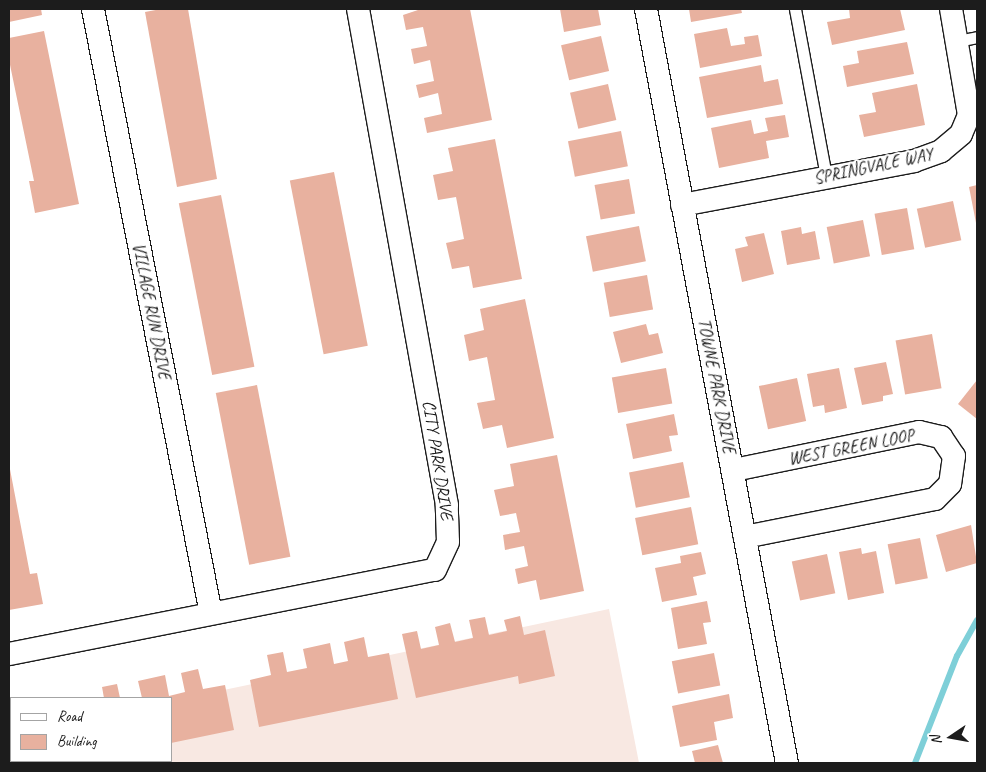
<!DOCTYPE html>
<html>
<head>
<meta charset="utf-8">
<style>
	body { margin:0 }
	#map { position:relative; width:986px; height:772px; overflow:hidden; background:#fff; font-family:Caveat,sans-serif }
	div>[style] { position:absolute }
	.built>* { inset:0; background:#f8e8e2 }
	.stream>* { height:6px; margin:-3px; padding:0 3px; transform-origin:3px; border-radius:3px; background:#7ecfd8 }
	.building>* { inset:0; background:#e8b19f; transform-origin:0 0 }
	.roads { filter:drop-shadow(1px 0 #1c1c1c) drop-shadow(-1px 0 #1c1c1c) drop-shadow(0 1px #1c1c1c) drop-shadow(0 -1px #1c1c1c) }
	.service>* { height:11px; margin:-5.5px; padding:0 5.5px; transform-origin:5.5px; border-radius:5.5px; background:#fff }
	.minor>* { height:22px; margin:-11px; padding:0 11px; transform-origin:11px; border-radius:11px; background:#fff }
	span { translate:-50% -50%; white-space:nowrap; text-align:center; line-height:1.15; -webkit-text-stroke:4px #fff; paint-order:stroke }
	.street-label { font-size:18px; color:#1c1c1c }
	.frame { position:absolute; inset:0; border:10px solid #1c1c1c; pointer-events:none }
	.legend { position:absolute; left:10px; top:697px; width:162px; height:65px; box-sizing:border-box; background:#fff; border:1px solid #a4a4a4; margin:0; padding:6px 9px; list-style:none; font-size:15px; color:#1c1c1c }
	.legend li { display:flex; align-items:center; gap:10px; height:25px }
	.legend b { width:25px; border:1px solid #a4a4a4 }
	.north { position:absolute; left:926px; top:712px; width:50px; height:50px; -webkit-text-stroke:4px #fff; paint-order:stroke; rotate:258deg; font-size:14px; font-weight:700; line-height:20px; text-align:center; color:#1c1c1c }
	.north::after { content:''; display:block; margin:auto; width:18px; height:22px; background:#1c1c1c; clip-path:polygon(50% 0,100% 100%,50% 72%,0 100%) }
</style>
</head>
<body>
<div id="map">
	<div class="built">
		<i style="clip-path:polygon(609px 609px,639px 763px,9px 763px,11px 735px,11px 761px,171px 761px,171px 701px)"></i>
	</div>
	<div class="stream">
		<i style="left:915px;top:763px;width:115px;rotate:-68.6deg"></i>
		<i style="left:957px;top:656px;width:41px;rotate:-60.9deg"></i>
	</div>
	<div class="building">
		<i style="clip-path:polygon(9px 9px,41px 9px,42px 15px,9px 22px)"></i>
		<i style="clip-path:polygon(161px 9px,188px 9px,217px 179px,177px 187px,145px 12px)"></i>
		<i style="clip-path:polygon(421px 9px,470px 9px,492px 120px,427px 133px,424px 118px,442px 114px,438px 93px,419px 98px,416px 85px,434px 81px,430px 60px,414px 64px,411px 49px,427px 46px,423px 27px,406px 30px,403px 15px)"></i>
		<i style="clip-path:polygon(560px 9px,598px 9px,601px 25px,564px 32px)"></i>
		<i style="clip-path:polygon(689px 9px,741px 9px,742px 13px,691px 22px)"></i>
		<i style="clip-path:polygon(849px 9px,900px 9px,905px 30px,832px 45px,827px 22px,850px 18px)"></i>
		<i style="clip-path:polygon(727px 28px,731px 46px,745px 44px,744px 37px,758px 35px,762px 56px,700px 68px,694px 34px)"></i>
		<i style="clip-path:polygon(44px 31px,79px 204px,35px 213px,29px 181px,34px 181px,9px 60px,9px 38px)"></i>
		<i style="left:601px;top:36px;width:36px;height:41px;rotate:77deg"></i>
		<i style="clip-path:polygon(907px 42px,914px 74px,847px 87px,843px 66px,859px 63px,857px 51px)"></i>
		<i style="clip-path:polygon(761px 65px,764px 82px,778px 79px,783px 104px,707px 118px,699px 77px)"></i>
		<i style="left:608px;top:84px;width:37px;height:39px;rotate:77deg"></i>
		<i style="clip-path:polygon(917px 84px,925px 125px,864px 137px,859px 115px,876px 112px,872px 93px)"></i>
		<i style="clip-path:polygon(785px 115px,789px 137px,766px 141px,769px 158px,719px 168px,711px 128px,751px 120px,754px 134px,768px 131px,765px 118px)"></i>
		<i style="left:621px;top:131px;width:36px;height:54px;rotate:79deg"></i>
		<i style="clip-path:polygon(495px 139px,522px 279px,473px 288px,469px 266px,452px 269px,446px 243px,464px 239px,456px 197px,438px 200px,433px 175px,453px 171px,448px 148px)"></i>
		<i style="left:334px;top:172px;width:177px;height:45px;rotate:79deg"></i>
		<i style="left:629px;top:179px;width:35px;height:35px;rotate:80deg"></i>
		<i style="clip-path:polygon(977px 185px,977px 223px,976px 223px,969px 187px)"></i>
		<i style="left:221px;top:195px;width:175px;height:43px;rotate:79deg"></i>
		<i style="left:953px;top:201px;width:40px;height:37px;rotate:78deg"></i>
		<i style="left:907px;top:208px;width:42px;height:33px;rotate:80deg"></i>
		<i style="left:863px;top:220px;width:37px;height:37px;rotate:79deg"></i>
		<i style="left:639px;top:226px;width:36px;height:54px;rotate:79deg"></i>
		<i style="clip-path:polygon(801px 227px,802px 234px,815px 231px,820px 259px,787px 265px,781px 231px)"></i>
		<i style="clip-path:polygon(764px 233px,774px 274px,742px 282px,735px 249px,748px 246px,745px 237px)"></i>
		<i style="left:647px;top:275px;width:35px;height:44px;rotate:80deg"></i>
		<i style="clip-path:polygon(525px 299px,554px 438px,507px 448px,502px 425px,483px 429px,477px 403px,495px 400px,487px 357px,469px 361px,464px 335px,484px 330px,480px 309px)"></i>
		<i style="clip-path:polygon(646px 324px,649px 335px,658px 333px,663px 353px,621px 363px,613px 332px)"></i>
		<i style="left:932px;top:334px;width:55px;height:37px;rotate:80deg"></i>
		<i style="clip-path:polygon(886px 362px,893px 394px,883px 396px,883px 401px,862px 405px,854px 368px)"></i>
		<i style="left:666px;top:368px;width:36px;height:55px;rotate:80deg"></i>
		<i style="clip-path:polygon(839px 368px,847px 408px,825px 413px,824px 405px,813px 407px,807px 374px)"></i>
		<i style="left:797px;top:378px;width:44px;height:39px;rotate:78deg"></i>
		<i style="clip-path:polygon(977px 380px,977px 419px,958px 404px)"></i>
		<i style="left:257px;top:385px;width:175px;height:42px;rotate:79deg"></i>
		<i style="clip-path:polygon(674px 414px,678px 435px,669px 436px,672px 451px,633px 459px,626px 424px)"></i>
		<i style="clip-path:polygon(557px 455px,584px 591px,540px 600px,536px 580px,518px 584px,515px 569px,528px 566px,524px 546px,505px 550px,503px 535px,520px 532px,516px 513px,500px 516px,494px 490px,514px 486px,510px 464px)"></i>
		<i style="left:683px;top:462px;width:36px;height:55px;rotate:79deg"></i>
		<i style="clip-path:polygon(9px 464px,30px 574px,37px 573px,43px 604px,9px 610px)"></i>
		<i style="left:691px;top:507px;width:38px;height:57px;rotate:79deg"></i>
		<i style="clip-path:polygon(971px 525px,977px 563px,946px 572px,936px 535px)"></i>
		<i style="left:920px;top:538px;width:41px;height:33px;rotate:79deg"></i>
		<i style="clip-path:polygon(861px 548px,862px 554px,876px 551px,884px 593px,848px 600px,839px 552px)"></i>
		<i style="clip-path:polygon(701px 552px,706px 574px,693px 577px,697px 595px,662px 602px,655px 568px,681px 563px,680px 556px)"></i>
		<i style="left:827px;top:554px;width:40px;height:36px;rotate:78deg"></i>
		<i style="clip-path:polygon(707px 601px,711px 622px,703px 623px,707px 644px,678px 649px,671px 608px)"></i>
		<i style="clip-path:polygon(520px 616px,524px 635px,545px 630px,555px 676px,519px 684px,518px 676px,416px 698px,402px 634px,417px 631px,421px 649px,439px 645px,435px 627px,450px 623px,455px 642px,473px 638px,469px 620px,485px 617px,489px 635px,507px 631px,504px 620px)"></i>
		<i style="clip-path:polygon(364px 637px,368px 657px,389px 653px,398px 699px,259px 727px,250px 680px,271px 675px,267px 655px,283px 652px,287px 672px,307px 668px,303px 649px,330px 643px,334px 664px,348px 661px,344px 642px)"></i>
		<i style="left:714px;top:653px;width:33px;height:43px;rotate:79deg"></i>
		<i style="clip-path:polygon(198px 669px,203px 689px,225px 685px,234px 730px,171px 743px,171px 698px,142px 698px,138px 681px,165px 675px,169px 696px,185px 692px,181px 673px)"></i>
		<i style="clip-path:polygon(117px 684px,120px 698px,104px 698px,102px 687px)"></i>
		<i style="clip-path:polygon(729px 694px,733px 718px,714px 722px,717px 740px,680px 747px,672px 706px)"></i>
		<i style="clip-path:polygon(9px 707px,11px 761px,68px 762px,9px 763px)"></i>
		<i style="clip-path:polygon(718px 745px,723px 763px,695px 763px,692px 751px)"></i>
	</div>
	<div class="roads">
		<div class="service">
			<i style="left:795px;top:9px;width:171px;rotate:79.5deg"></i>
			<i style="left:957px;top:41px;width:20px;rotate:-11deg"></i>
		</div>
		<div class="minor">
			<i style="left:93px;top:9px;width:616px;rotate:78.96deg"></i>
			<i style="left:646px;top:9px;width:767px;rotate:79.41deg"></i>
			<i style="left:682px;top:205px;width:236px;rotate:-10.7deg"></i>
			<i style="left:914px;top:161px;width:29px;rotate:-20deg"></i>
			<i style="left:941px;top:151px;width:26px;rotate:-40deg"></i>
			<i style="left:961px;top:134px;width:21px;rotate:-67deg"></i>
			<i style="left:969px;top:115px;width:108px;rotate:-99.6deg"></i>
			<i style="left:734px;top:470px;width:189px;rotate:-11.6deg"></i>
			<i style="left:919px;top:432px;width:23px;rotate:13deg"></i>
			<i style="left:941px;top:437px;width:23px;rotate:56deg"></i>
			<i style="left:954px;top:456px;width:28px;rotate:98deg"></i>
			<i style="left:950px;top:484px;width:21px;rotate:135deg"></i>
			<i style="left:935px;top:499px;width:194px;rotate:168.7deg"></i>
			<i style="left:9px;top:654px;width:434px;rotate:-11.2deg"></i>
			<i style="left:435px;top:570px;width:31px;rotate:-65deg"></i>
			<i style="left:448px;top:542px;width:37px;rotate:-92deg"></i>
			<i style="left:447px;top:505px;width:504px;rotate:-100.17deg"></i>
		</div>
	</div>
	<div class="street-label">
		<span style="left:873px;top:166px;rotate:-12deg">SPRINGVALE WAY</span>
		<span style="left:152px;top:311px;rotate:79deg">VILLAGE RUN DRIVE</span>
		<span style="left:717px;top:386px;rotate:79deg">TOWNE PARK DRIVE</span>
		<span style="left:851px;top:447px;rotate:-11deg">WEST GREEN LOOP</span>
		<span style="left:438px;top:460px;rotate:81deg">CITY PARK DRIVE</span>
	</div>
	<div class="frame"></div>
	<ul class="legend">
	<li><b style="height:6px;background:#fff"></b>Road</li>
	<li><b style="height:14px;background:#e8b19f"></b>Building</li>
	</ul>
	<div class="north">N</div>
</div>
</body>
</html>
